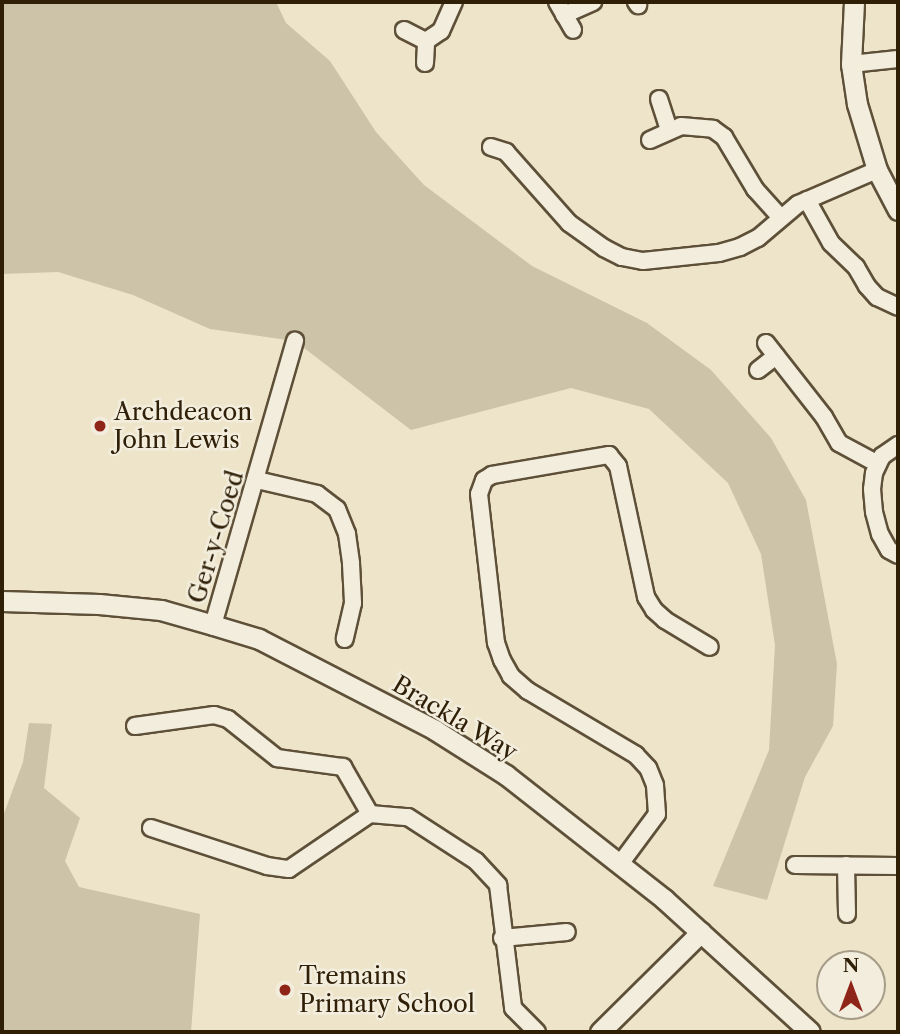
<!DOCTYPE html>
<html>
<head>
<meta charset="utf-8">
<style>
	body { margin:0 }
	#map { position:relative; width:900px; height:1034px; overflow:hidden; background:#ede4ca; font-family:"Libre Caslon Text",serif }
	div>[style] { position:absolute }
	.green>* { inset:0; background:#cdc3a9 }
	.roads { filter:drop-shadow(2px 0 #5e5038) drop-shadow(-2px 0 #5e5038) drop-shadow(0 2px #5e5038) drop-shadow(0 -2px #5e5038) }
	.minor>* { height:16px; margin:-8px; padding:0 8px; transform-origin:8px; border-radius:8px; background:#f3eddd }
	.tertiary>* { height:19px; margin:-9.5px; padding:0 9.5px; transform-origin:9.5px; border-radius:9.5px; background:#f3eddd }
	.dots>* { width:19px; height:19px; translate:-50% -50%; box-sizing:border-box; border:4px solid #f3eddd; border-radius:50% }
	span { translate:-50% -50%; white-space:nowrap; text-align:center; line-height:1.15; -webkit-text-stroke:5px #f3eddd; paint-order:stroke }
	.poi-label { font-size:24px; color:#2f1f07 }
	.left { translate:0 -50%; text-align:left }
	.street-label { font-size:24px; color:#2f1f07 }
	.frame { position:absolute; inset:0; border:4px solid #2f1f07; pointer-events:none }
	.north { position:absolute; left:816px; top:950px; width:70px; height:70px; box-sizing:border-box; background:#f3eddd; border:2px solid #a59b87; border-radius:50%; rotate:0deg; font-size:19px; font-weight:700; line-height:28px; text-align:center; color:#2f1f07 }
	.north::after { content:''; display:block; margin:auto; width:24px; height:32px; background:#8f2418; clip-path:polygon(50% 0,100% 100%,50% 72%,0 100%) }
</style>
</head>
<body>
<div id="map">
	<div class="green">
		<i style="clip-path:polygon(2px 2px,276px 2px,286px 23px,330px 61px,376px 132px,424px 185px,532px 266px,647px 323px,711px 370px,771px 438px,806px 500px,837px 664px,833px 726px,805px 777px,767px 900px,713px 886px,769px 750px,775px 645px,761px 554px,728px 483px,649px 409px,571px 388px,411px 430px,295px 341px,210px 329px,133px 295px,58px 272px,2px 274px)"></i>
		<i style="clip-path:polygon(29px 723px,52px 724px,44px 788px,80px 818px,65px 861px,79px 887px,200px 914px,191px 1032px,2px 1032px,2px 819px,23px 762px)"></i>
	</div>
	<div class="roads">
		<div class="minor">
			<i style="left:557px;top:2px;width:32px;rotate:60deg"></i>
			<i style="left:636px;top:2px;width:4px;rotate:56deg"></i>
			<i style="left:564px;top:15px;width:32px;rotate:-24deg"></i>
			<i style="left:404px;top:30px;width:25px;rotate:27deg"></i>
			<i style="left:425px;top:63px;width:22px;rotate:-87deg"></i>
			<i style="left:426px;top:41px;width:18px;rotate:-34deg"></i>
			<i style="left:441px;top:31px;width:32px;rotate:-66deg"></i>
			<i style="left:851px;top:64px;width:47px;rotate:-6.1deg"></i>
			<i style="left:659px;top:99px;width:32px;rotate:72deg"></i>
			<i style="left:650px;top:140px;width:34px;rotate:-24deg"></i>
			<i style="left:681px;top:126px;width:32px;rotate:5deg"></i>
			<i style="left:713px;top:129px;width:14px;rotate:36deg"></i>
			<i style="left:724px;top:137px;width:61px;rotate:59.2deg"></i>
			<i style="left:755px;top:189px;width:38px;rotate:48deg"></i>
			<i style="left:491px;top:147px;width:16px;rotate:18deg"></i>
			<i style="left:506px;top:152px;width:95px;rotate:48.4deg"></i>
			<i style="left:569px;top:223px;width:43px;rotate:35.5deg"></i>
			<i style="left:604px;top:248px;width:20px;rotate:27deg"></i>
			<i style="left:622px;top:257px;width:21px;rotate:11deg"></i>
			<i style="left:643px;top:261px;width:76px;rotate:-6deg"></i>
			<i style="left:719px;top:253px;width:22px;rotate:-16deg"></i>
			<i style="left:740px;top:247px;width:20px;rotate:-27deg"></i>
			<i style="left:758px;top:238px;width:52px;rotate:-40.4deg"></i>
			<i style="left:798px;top:204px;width:86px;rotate:-23.3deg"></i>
			<i style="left:807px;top:200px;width:49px;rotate:60.8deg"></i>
			<i style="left:831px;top:243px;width:35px;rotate:44deg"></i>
			<i style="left:856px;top:267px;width:22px;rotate:60deg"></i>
			<i style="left:867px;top:286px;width:15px;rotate:48deg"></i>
			<i style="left:877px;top:297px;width:23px;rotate:25deg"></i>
			<i style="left:766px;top:343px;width:94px;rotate:51.9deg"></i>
			<i style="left:824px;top:417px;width:30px;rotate:60deg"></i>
			<i style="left:839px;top:443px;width:44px;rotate:28.3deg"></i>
			<i style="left:758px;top:370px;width:23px;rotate:-38deg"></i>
			<i style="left:898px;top:445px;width:19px;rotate:145deg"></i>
			<i style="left:882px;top:456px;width:19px;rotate:115deg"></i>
			<i style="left:874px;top:473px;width:16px;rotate:97deg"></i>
			<i style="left:872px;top:489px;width:23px;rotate:85deg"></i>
			<i style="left:874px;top:512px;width:23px;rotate:75deg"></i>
			<i style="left:880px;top:534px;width:18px;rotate:61deg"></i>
			<i style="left:889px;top:550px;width:10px;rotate:29deg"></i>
			<i style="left:257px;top:480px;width:62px;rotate:13.1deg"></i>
			<i style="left:317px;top:494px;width:25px;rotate:37deg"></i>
			<i style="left:337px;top:509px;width:27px;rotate:68deg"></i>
			<i style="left:347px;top:534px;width:30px;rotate:82deg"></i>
			<i style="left:351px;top:564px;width:39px;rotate:87deg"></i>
			<i style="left:353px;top:603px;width:37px;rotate:103deg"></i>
			<i style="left:213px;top:625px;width:296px;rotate:-73.9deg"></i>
			<i style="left:135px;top:726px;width:80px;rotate:-7.9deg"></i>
			<i style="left:214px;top:715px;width:15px;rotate:16deg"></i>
			<i style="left:228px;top:719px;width:63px;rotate:38.5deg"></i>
			<i style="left:277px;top:758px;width:67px;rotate:7.8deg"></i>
			<i style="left:343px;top:767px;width:54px;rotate:60.1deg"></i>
			<i style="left:151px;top:828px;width:122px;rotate:18.1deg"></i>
			<i style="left:267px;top:866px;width:22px;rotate:8deg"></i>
			<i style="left:289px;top:869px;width:98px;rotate:-34.2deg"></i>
			<i style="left:370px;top:814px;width:38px;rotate:5deg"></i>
			<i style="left:408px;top:817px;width:81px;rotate:32.9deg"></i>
			<i style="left:476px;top:861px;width:33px;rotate:47deg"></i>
			<i style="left:498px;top:885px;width:124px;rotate:83deg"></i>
			<i style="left:513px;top:1008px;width:34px;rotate:45deg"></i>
			<i style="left:620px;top:864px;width:62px;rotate:-53.5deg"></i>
			<i style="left:657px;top:814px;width:29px;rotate:-94deg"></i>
			<i style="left:655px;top:785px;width:18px;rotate:-112deg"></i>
			<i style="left:648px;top:768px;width:18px;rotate:-133deg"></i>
			<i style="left:636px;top:755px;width:126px;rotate:-149.3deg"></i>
			<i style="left:528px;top:691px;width:23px;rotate:-139deg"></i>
			<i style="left:511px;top:676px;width:18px;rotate:-119deg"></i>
			<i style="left:502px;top:660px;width:18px;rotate:-109deg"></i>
			<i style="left:496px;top:643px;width:150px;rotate:-96.5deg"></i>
			<i style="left:479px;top:494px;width:15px;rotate:-70deg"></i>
			<i style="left:484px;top:480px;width:9px;rotate:-32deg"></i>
			<i style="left:492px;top:475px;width:119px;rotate:-9.7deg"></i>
			<i style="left:609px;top:455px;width:14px;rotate:51deg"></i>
			<i style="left:618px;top:466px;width:134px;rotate:77.9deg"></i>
			<i style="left:646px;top:597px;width:15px;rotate:58deg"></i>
			<i style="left:654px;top:610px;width:15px;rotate:42deg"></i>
			<i style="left:665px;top:620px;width:52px;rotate:31deg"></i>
			<i style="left:795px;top:865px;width:103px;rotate:0.6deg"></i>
			<i style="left:846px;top:865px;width:49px;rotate:88.8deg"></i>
			<i style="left:502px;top:938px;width:65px;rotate:-5.3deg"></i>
		</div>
		<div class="tertiary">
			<i style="left:854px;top:2px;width:62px;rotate:92.8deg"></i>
			<i style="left:851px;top:64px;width:40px;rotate:81.5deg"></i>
			<i style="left:857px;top:104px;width:69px;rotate:73.1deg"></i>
			<i style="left:877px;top:170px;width:45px;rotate:62.3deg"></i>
			<i style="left:2px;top:601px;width:97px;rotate:1.8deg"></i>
			<i style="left:99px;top:604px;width:62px;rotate:5.5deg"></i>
			<i style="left:161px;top:610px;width:54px;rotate:16.1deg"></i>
			<i style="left:213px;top:625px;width:48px;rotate:16.9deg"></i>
			<i style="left:259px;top:639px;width:198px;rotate:27.3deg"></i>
			<i style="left:435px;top:730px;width:84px;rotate:32.4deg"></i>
			<i style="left:506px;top:775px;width:201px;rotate:38.1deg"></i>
			<i style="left:664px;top:899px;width:197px;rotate:42.3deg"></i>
			<i style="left:600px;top:1032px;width:142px;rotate:-44.7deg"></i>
		</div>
	</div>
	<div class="dots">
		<i style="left:100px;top:426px;background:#8f2418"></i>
		<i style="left:285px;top:990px;background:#8f2418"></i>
	</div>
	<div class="poi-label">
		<span class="left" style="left:114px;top:426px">Archdeacon<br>John Lewis</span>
		<span class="left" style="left:299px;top:990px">Tremains<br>Primary School</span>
	</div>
	<div class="street-label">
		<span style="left:216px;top:537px;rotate:-73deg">Ger-y-Coed</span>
		<span style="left:455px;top:718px;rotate:31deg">Brackla Way</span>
	</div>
	<div class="frame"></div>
	<div class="north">N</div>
</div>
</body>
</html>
